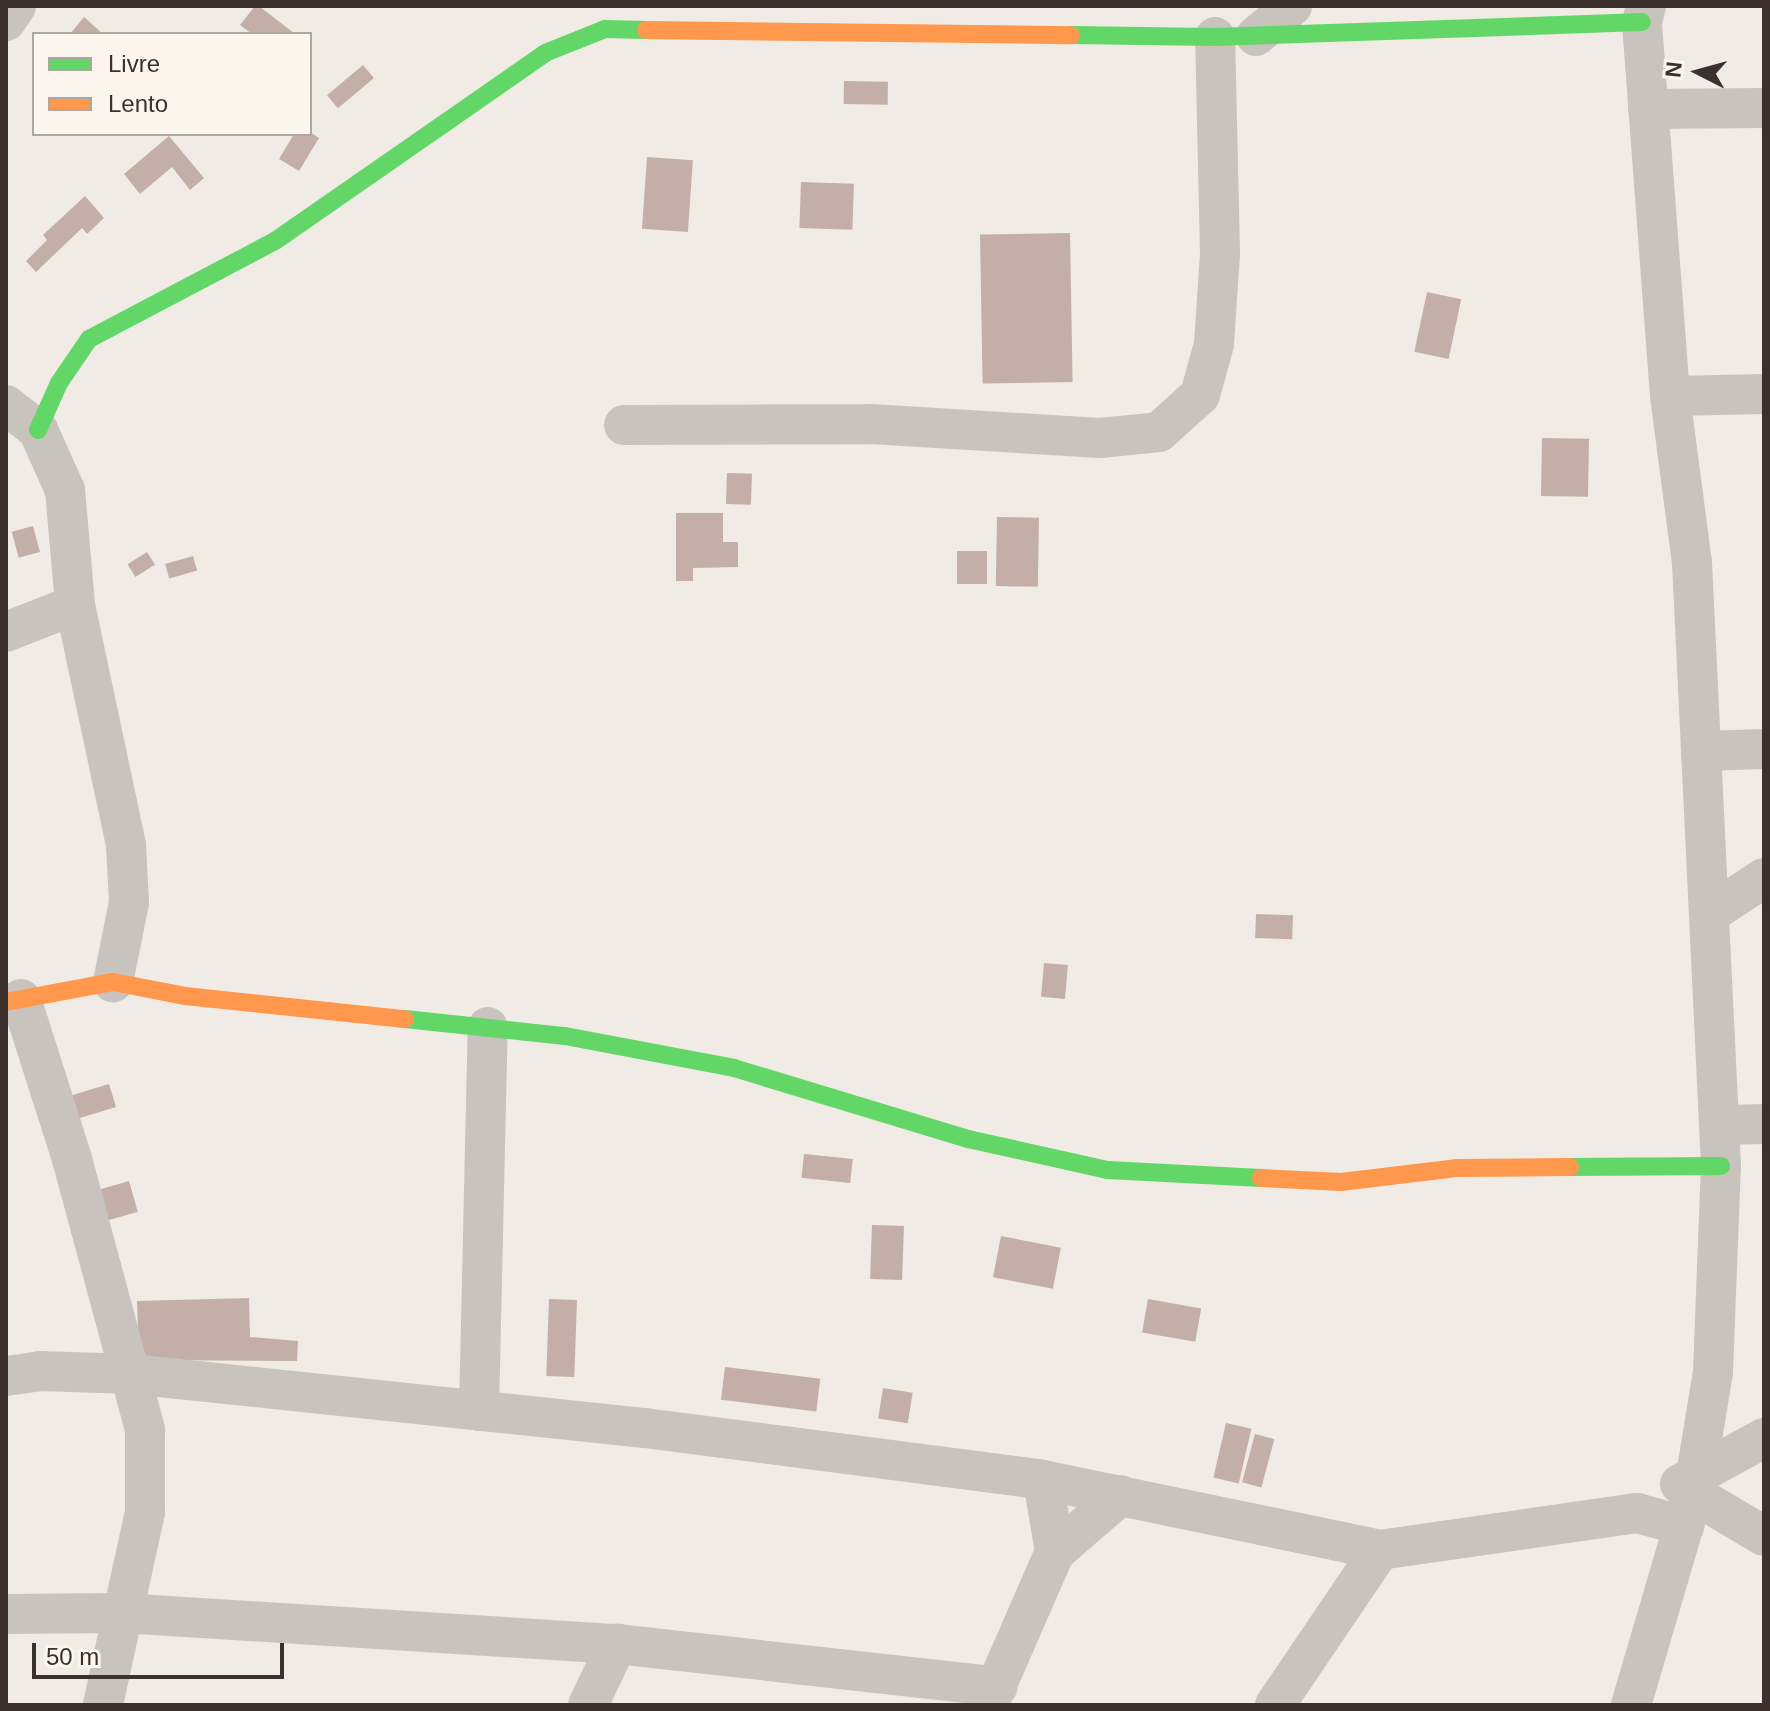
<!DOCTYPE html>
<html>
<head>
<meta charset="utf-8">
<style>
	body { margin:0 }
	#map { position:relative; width:1770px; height:1711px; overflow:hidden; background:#f0ebe5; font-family:Arial,sans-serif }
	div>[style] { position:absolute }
	.building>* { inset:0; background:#c3afa7; transform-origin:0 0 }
	.street>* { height:40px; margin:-20px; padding:0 20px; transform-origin:20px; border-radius:20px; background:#c9c3be }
	.fast>* { height:18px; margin:-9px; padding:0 9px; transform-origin:9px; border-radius:9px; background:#63d668 }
	.slow>* { height:18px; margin:-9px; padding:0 9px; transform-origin:9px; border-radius:9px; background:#ff974d }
	span { translate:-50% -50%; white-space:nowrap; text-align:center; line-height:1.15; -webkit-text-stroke:8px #fbf5ee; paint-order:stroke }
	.frame { position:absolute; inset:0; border:8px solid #3b302b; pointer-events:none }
	.legend { position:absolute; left:32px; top:32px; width:280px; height:104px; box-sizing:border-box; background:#fbf5ee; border:2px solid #aea6a0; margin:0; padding:10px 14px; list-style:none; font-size:24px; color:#3b302b }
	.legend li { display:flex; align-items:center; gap:16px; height:40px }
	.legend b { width:40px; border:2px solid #aea6a0 }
	.north { position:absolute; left:1658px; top:32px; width:80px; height:80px; -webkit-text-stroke:6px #fbf5ee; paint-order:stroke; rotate:276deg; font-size:22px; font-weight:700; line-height:32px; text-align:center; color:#3b302b }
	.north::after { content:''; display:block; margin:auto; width:28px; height:36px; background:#3b302b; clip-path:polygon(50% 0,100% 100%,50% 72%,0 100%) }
	.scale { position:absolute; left:32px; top:1643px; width:252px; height:36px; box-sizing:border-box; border:4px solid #3b302b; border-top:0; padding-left:10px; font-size:24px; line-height:28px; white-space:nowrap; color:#3b302b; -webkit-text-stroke:6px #fbf5ee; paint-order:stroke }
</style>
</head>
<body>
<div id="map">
	<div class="building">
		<i style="clip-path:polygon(255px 6px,259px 6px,295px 34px,252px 34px,240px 25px)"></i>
		<i style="clip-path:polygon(84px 17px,103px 34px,70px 34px)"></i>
		<i style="left:363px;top:65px;width:17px;height:47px;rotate:50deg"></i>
		<i style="left:844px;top:81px;width:44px;height:23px;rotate:1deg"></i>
		<i style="clip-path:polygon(310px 132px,319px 138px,299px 171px,279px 159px,294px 134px)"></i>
		<i style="clip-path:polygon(169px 136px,204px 178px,190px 190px,172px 167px,140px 194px,124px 174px)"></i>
		<i style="left:647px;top:157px;width:46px;height:72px;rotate:4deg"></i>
		<i style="left:801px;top:182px;width:53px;height:46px;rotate:2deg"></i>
		<i style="clip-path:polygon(85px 196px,104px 218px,87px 234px,82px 228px,36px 272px,26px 261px,47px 240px,43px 235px)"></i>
		<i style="left:1070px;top:233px;width:149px;height:90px;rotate:89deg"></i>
		<i style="left:1427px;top:292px;width:35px;height:61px;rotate:12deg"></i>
		<i style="left:1542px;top:438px;width:47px;height:58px;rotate:1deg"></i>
		<i style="left:727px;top:473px;width:25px;height:31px;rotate:2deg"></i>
		<i style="clip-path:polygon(676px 513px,723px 513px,723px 542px,738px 542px,738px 567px,693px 568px,693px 581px,676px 581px)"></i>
		<i style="left:997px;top:517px;width:42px;height:69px;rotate:1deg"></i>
		<i style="left:33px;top:526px;width:27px;height:22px;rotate:75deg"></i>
		<i style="left:957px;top:551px;width:30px;height:33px"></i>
		<i style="left:147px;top:552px;width:15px;height:23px;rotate:58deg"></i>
		<i style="left:193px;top:556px;width:15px;height:29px;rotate:74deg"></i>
		<i style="left:1256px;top:914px;width:37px;height:24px;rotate:2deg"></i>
		<i style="left:1044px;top:963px;width:24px;height:34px;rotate:5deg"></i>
		<i style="left:109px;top:1084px;width:24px;height:43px;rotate:73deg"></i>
		<i style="left:804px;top:1154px;width:49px;height:24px;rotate:6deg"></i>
		<i style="left:129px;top:1181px;width:32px;height:36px;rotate:74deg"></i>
		<i style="left:872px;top:1225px;width:32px;height:54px;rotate:2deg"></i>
		<i style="left:1001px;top:1236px;width:61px;height:42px;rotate:11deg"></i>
		<i style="clip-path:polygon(249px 1298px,250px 1337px,298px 1341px,297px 1361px,139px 1360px,137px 1301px)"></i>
		<i style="left:549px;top:1299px;width:28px;height:77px;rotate:2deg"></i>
		<i style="left:1148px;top:1299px;width:54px;height:34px;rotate:10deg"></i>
		<i style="left:725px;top:1367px;width:96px;height:33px;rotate:7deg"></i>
		<i style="left:883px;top:1388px;width:30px;height:31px;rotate:9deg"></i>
		<i style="left:1226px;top:1423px;width:26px;height:56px;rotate:13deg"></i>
		<i style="left:1255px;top:1434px;width:20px;height:50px;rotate:15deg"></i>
	</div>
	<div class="street">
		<i style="left:6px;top:21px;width:18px;rotate:-56deg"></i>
		<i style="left:1256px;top:36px;width:47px;rotate:-39.8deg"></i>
		<i style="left:1648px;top:109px;width:116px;rotate:-0.5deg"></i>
		<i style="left:1670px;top:396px;width:94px;rotate:-1.2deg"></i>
		<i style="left:6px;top:405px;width:41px;rotate:38deg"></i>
		<i style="left:38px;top:430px;width:66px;rotate:65.8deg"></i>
		<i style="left:65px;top:490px;width:115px;rotate:85deg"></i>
		<i style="left:75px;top:605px;width:245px;rotate:78deg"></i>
		<i style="left:126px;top:845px;width:57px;rotate:87deg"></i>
		<i style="left:129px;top:902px;width:82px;rotate:101.3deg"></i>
		<i style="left:624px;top:425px;width:247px;rotate:-0.2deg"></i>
		<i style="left:871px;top:424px;width:229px;rotate:3.5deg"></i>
		<i style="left:1100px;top:438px;width:59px;rotate:-5.8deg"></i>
		<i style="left:1159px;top:432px;width:55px;rotate:-42.1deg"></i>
		<i style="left:1200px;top:395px;width:53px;rotate:-74.6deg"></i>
		<i style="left:1214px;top:344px;width:91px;rotate:-86.2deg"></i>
		<i style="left:1220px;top:253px;width:216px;rotate:-91.3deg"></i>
		<i style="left:6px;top:632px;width:74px;rotate:-21.4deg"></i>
		<i style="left:1703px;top:751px;width:61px;rotate:-1.9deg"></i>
		<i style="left:1712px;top:912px;width:62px;rotate:-33.2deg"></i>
		<i style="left:21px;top:999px;width:168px;rotate:72.3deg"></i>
		<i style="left:72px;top:1159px;width:281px;rotate:74.9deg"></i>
		<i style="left:145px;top:1430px;width:82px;rotate:90deg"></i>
		<i style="left:145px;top:1512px;width:198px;rotate:102.3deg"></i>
		<i style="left:1720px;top:1125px;width:44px;rotate:-1.3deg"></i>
		<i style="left:6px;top:1376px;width:34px;rotate:-8deg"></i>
		<i style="left:40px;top:1371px;width:91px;rotate:1.9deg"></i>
		<i style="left:131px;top:1374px;width:517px;rotate:6deg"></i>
		<i style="left:645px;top:1428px;width:401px;rotate:7.4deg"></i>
		<i style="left:1043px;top:1480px;width:344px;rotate:11.7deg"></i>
		<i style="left:1380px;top:1550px;width:260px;rotate:-8.2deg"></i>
		<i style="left:1637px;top:1513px;width:49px;rotate:15.5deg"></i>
		<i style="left:479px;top:1411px;width:384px;rotate:-88.7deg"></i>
		<i style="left:1680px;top:1484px;width:96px;rotate:-28.7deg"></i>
		<i style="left:1693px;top:1494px;width:82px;rotate:30.6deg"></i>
		<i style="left:1055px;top:1552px;width:87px;rotate:-40.8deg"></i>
		<i style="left:6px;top:1614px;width:116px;rotate:-0.5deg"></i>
		<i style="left:122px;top:1613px;width:496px;rotate:3.6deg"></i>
		<i style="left:617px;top:1644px;width:383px;rotate:6.4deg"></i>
		<i style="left:588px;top:1705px;width:68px;rotate:-64.6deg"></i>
		<i style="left:988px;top:1705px;width:167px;rotate:-66.4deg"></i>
		<i style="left:1055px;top:1552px;width:73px;rotate:-99.5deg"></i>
		<i style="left:1275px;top:1705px;width:187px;rotate:-55.9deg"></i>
		<i style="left:1631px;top:1705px;width:220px;rotate:-73.6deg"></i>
		<i style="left:1693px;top:1494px;width:124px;rotate:-80.7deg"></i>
		<i style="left:1713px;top:1372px;width:206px;rotate:-87.8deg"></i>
		<i style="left:1721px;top:1166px;width:604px;rotate:-92.75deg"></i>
		<i style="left:1692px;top:563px;width:168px;rotate:-97.5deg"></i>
		<i style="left:1670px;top:396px;width:375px;rotate:-94.3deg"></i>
		<i style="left:1642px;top:22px;width:16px;rotate:-76deg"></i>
	</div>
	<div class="fast">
		<i style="left:1071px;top:35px;width:144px;rotate:0.8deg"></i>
		<i style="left:1215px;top:37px;width:427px;rotate:-2deg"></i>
		<i style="left:38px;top:430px;width:51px;rotate:-65.9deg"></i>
		<i style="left:59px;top:383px;width:53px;rotate:-55.7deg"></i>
		<i style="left:89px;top:339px;width:210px;rotate:-27.8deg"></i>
		<i style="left:275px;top:241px;width:329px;rotate:-34.8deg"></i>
		<i style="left:545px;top:53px;width:65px;rotate:-21.8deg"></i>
		<i style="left:605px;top:29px;width:41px;rotate:1.4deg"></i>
		<i style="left:405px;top:1019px;width:161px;rotate:6.1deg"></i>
		<i style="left:565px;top:1036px;width:172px;rotate:10.7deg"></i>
		<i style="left:734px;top:1068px;width:245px;rotate:16.9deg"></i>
		<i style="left:968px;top:1139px;width:143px;rotate:12.5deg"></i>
		<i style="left:1108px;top:1170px;width:153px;rotate:3deg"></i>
		<i style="left:1570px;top:1167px;width:151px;rotate:-0.4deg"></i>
	</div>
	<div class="slow">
		<i style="left:646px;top:30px;width:425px;rotate:0.7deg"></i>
		<i style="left:6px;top:1002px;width:109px;rotate:-10.6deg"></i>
		<i style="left:113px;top:982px;width:73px;rotate:11deg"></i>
		<i style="left:185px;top:996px;width:221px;rotate:6deg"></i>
		<i style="left:1261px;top:1178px;width:80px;rotate:2.9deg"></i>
		<i style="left:1341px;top:1182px;width:116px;rotate:-6.9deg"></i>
		<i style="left:1456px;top:1168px;width:114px;rotate:-0.5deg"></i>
	</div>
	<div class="frame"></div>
	<ul class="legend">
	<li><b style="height:10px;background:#63d668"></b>Livre</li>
	<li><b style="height:10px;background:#ff974d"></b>Lento</li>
	</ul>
	<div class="north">N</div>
	<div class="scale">50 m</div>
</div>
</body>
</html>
